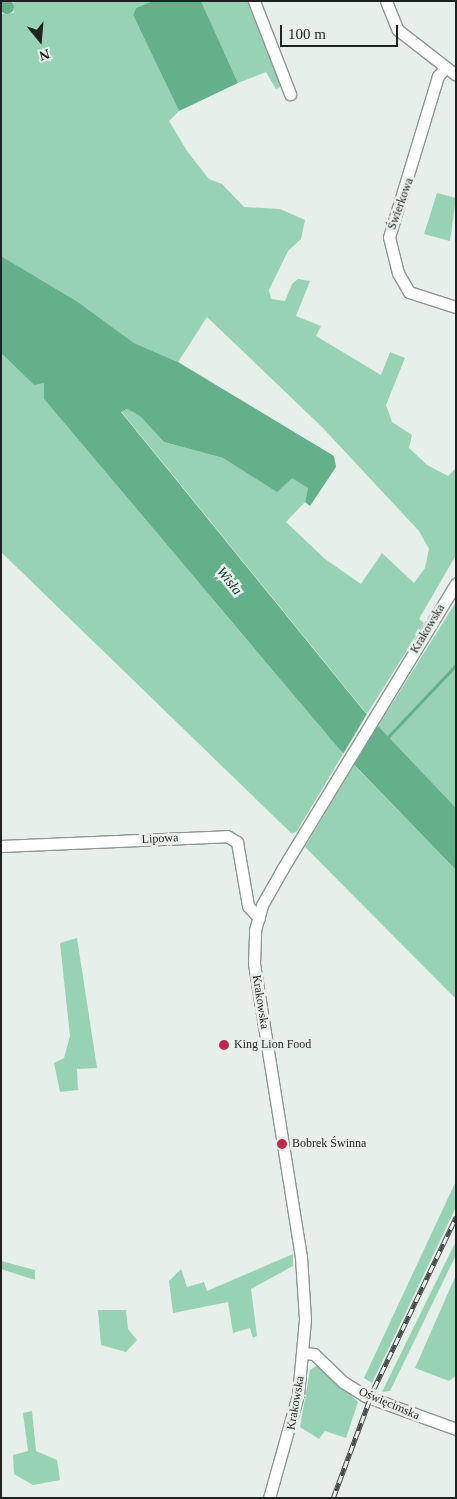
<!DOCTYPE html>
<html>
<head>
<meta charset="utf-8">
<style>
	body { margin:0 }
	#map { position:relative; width:457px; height:1499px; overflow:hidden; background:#e7efeb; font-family:Georgia,serif }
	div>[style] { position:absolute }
	.green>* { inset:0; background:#96d2b3 }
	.water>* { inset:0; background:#64b08b }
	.round { border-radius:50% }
	.pier>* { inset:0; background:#e7efeb }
	.stream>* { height:2.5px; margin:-1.25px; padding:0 1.25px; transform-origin:1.25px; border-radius:1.25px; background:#64b08b }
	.roads { filter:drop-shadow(1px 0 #8f9692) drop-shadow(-1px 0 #8f9692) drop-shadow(0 1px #8f9692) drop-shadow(0 -1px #8f9692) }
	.minor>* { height:11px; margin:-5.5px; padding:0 5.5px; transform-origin:5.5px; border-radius:5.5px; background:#fff }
	.rail>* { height:4.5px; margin-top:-2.25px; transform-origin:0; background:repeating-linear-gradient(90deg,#e7efeb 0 8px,#464a48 0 16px); box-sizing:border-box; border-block:1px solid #464a48 }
	.dots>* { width:14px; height:14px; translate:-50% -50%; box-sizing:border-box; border:2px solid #e7efeb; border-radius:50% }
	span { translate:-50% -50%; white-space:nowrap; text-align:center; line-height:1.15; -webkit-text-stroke:5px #e7efeb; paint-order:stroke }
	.street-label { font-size:12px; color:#1f2221 }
	.poi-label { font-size:12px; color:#1f2221 }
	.left { translate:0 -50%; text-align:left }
	.water-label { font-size:14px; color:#0f3222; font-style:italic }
	.frame { position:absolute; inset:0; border:2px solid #1f2221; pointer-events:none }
	.north { position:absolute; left:15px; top:15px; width:50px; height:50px; -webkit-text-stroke:4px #e7efeb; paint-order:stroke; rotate:163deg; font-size:14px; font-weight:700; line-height:20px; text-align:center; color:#1f2221 }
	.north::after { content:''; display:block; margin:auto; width:18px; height:22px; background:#1f2221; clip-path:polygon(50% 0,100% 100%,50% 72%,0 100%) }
	.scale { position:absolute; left:280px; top:25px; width:118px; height:22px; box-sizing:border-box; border:2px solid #1f2221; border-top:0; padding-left:6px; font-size:15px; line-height:18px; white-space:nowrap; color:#1f2221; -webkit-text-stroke:4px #e7efeb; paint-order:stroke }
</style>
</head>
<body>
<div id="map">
	<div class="green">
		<i style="clip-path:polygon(13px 1px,153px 1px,136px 8px,133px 15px,179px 111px,169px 121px,187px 151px,209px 179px,222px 184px,244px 207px,280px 209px,305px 220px,301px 239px,288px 251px,269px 290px,271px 299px,285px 301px,292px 284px,298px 279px,310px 281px,296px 316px,321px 326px,316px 336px,381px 375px,390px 352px,405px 358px,386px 405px,392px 422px,412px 435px,409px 448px,427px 465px,448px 476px,456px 468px,456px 555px,419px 619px,424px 623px,367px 714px,121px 411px,127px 409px,140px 416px,164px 442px,223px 458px,277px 491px,291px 477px,308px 488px,305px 502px,286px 522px,325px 559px,361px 584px,382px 553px,414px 583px,425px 568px,429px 549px,419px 531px,322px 427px,207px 317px,178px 362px,134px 343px,78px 302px,1px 256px,1px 14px,14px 13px)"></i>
		<i style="clip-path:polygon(201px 1px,250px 1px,282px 86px,276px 89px,266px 72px,238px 83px)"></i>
		<i style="clip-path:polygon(437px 193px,456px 198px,450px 241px,424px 234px)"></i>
		<i style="clip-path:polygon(1px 353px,34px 385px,44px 382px,44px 399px,343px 754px,297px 831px,292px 834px,1px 552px)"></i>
		<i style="clip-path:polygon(456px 602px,456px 808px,378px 726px)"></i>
		<i style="clip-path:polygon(354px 765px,456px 870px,456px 999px,305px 847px)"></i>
		<i style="clip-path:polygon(77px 938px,97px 1068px,77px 1069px,78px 1090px,60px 1092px,54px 1063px,64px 1058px,70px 1036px,60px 943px)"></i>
		<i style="clip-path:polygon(456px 1181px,456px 1207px,372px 1383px,364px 1378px)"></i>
		<i style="clip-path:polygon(456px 1241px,456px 1255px,390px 1391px,382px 1392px)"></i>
		<i style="clip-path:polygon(293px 1254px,293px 1266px,251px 1289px,257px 1336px,253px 1338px,250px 1328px,233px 1333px,228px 1302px,173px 1313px,169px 1281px,181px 1269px,187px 1287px,204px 1282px,207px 1291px)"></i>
		<i style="clip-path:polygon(1px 1261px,35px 1270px,35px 1280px,1px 1269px)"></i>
		<i style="clip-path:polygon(456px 1275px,456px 1376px,449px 1381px,415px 1368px)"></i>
		<i style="clip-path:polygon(98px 1310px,126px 1310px,128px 1329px,137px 1340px,126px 1352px,101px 1345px)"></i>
		<i style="clip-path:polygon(316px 1366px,322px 1367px,358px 1402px,346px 1438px,325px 1431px,319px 1439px,300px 1427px,310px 1370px)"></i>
		<i style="clip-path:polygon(32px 1411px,36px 1451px,57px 1460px,60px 1480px,33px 1485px,14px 1474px,13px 1455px,28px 1451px,23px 1413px)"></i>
	</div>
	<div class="water">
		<i class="round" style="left:0;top:0;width:14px;height:14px"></i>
		<i style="clip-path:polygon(153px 1px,201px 1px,238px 83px,179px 111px,133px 15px,136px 8px)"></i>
		<i style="clip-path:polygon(1px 256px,78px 302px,134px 343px,178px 362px,334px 456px,336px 467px,310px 506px,305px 502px,308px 488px,292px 478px,277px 492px,223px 458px,164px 442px,140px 416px,127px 409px,121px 412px,363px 710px,456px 808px,456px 870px,339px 749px,44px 399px,44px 383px,34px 385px,1px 353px)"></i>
	</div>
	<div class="pier">
		<i style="clip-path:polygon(368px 712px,379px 723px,352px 767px,342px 756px)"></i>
	</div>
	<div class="stream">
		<i style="left:388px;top:737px;width:99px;rotate:-46.6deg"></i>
	</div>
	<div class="roads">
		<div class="minor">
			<i style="left:254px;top:1px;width:100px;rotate:68.8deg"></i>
			<i style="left:386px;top:1px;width:31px;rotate:68deg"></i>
			<i style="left:398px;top:30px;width:73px;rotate:37.8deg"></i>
			<i style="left:445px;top:68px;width:11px;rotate:131deg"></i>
			<i style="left:438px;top:76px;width:168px;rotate:106.9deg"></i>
			<i style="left:389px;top:237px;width:37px;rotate:76deg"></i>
			<i style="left:398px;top:273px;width:22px;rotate:60deg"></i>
			<i style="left:409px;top:292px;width:49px;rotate:17.7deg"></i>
			<i style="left:1px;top:846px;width:226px;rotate:-2.5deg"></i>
			<i style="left:227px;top:836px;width:12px;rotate:31deg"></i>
			<i style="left:237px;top:842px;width:65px;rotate:80.2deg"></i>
			<i style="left:248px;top:906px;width:16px;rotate:47deg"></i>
			<i style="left:304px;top:1353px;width:10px;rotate:6deg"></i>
			<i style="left:314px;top:1354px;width:40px;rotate:44deg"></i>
			<i style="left:343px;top:1382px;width:26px;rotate:32deg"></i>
			<i style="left:365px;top:1396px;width:97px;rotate:19.9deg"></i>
			<i style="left:269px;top:1498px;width:107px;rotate:-74.3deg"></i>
			<i style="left:298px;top:1395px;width:76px;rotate:-84.7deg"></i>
			<i style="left:305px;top:1319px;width:62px;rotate:-93.7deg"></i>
			<i style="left:301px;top:1257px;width:297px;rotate:-99.1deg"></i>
			<i style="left:254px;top:964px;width:34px;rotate:-88deg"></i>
			<i style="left:255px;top:930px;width:26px;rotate:-74deg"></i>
			<i style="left:262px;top:905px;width:43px;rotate:-60.4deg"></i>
			<i style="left:283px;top:868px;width:333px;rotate:-58.7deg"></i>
		</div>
	</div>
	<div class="rail">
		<i style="left:333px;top:1498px;width:117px;rotate:-69.6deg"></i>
		<i style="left:374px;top:1388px;width:190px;rotate:-64.4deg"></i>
	</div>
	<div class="dots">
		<i style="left:224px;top:1045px;background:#bb2a4f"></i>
		<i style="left:282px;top:1144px;background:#bb2a4f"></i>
	</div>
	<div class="street-label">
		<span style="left:401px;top:204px;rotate:-70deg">Świerkowa</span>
		<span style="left:428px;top:629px;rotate:-59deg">Krakowska</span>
		<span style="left:160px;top:839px;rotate:-3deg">Lipowa</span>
		<span style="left:260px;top:1002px;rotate:81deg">Krakowska</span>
		<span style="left:296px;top:1403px;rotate:-80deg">Krakowska</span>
		<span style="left:389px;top:1404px;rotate:23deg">Oświęcimska</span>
	</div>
	<div class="poi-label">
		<span class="left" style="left:234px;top:1045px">King Lion Food</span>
		<span class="left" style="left:292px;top:1144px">Bobrek Świnna</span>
	</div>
	<div class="water-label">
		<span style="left:229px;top:581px;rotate:51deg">Wisła</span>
	</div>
	<div class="frame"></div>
	<div class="north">N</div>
	<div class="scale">100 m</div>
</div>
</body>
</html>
